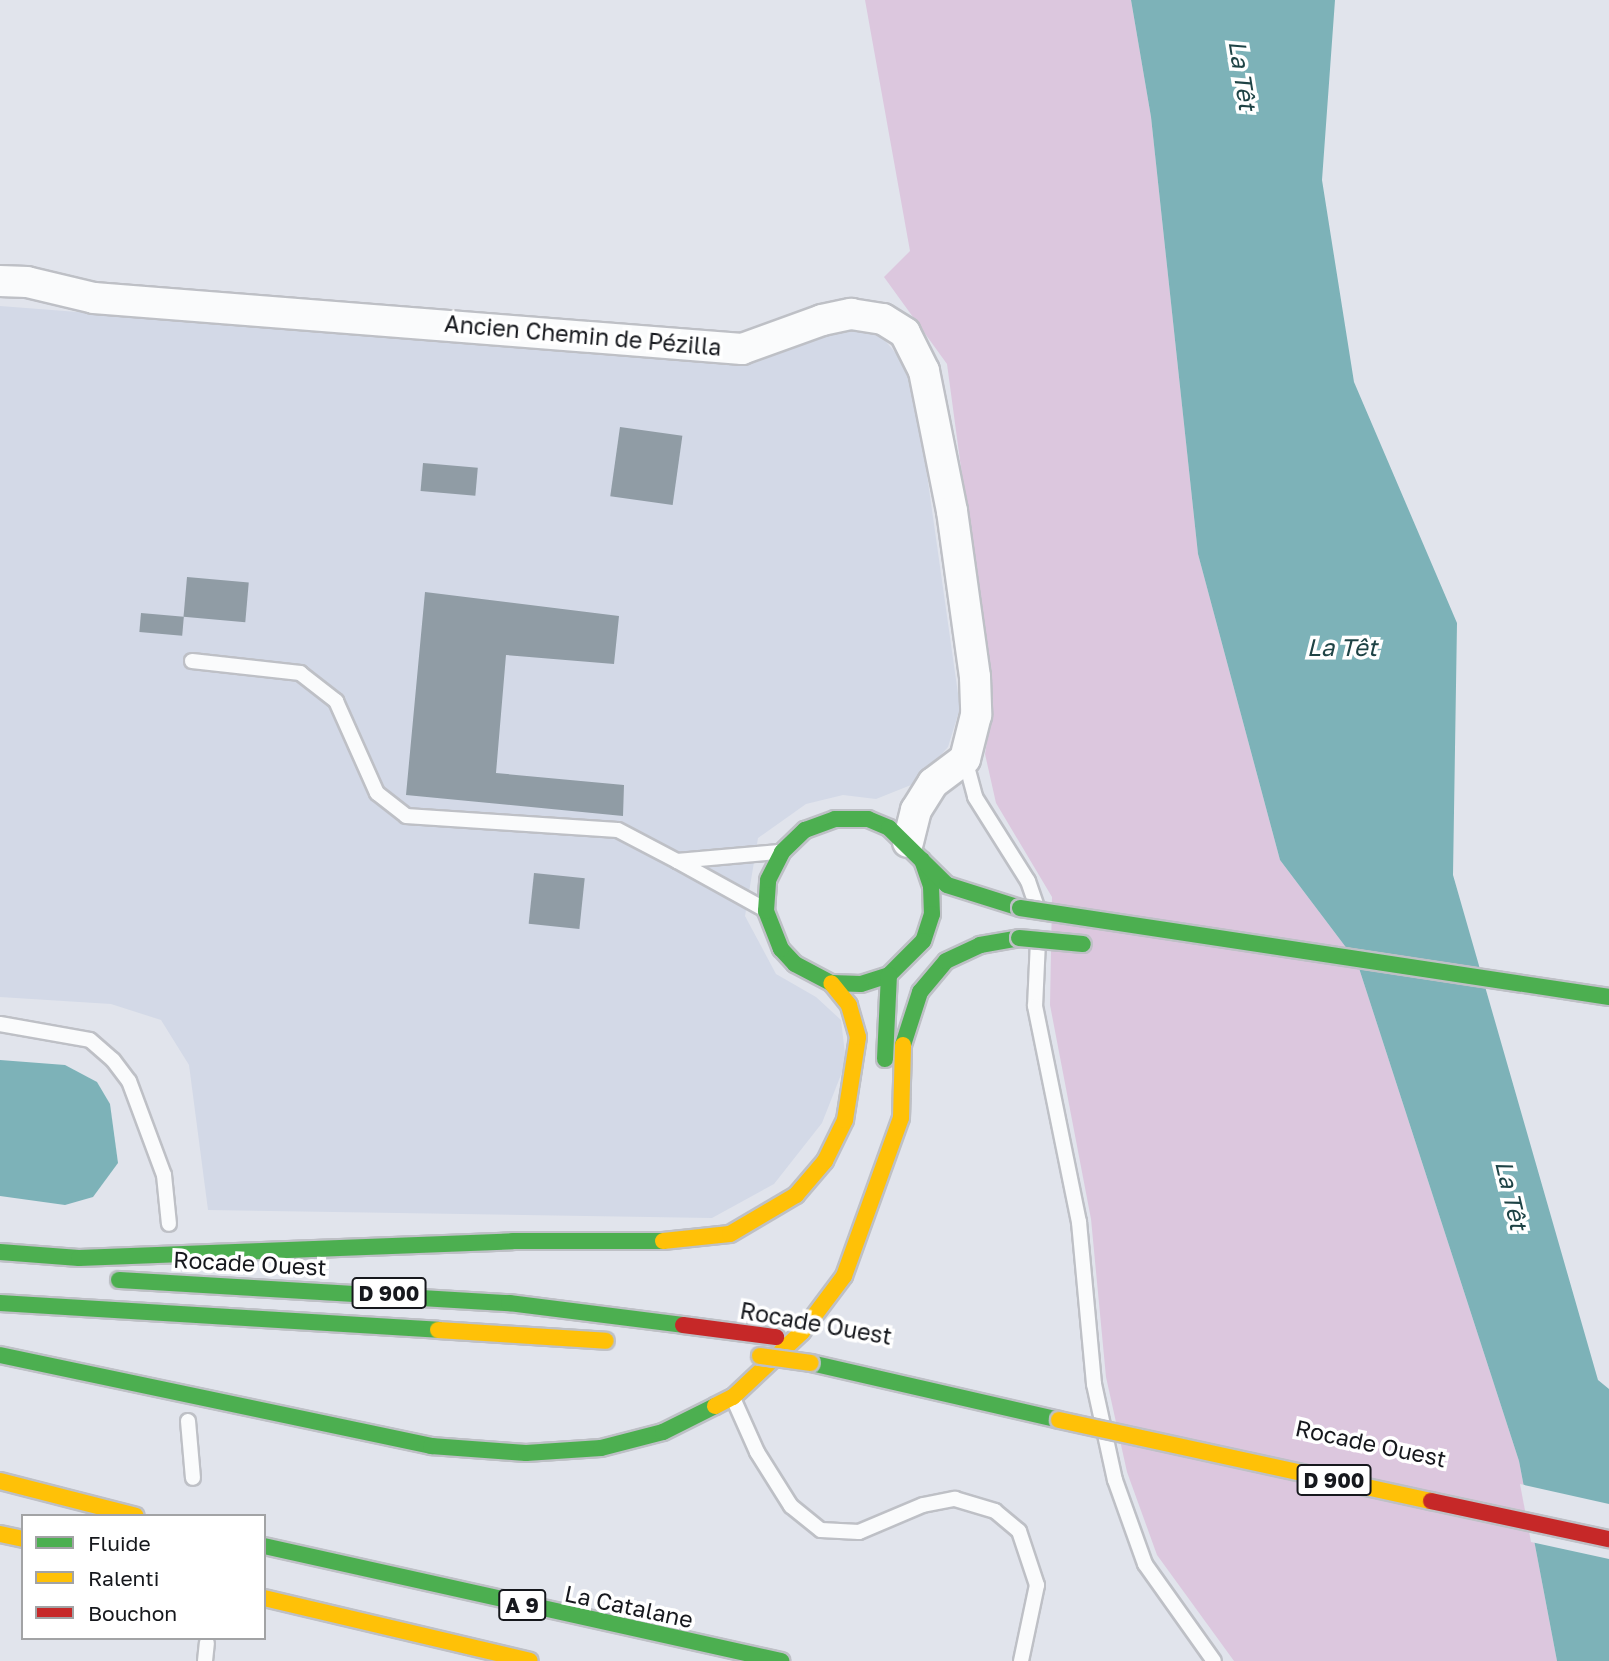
<!DOCTYPE html>
<html>
<head>
<meta charset="utf-8">
<style>
	body { margin:0 }
	#map { position:relative; width:1609px; height:1661px; overflow:hidden; background:#e1e4ec; font-family:"Golos Text",sans-serif }
	div>[style] { position:absolute }
	.built>* { inset:0; background:#d3d9e7 }
	.green>* { inset:0; background:#dcc7de }
	.water>* { inset:0; background:#7db2b8 }
	.pier>* { inset:0; background:#e1e4ec }
	.building>* { inset:0; background:#909ca5; transform-origin:0 0 }
	.roads { filter:drop-shadow(2px 0 #bec0c6) drop-shadow(-2px 0 #bec0c6) drop-shadow(0 2px #bec0c6) drop-shadow(0 -2px #bec0c6) }
	.lane>* { height:14px; margin:-7px; padding:0 7px; transform-origin:7px; border-radius:7px; background:#fafbfc }
	.street>* { height:30px; margin:-15px; padding:0 15px; transform-origin:15px; border-radius:15px; background:#fafbfc }
	.fast>* { height:16px; margin:-8px; padding:0 8px; transform-origin:8px; border-radius:8px; background:#4caf50 }
	.slow>* { height:16px; margin:-8px; padding:0 8px; transform-origin:8px; border-radius:8px; background:#ffc107 }
	.jam>* { height:16px; margin:-8px; padding:0 8px; transform-origin:8px; border-radius:8px; background:#c62828 }
	.bridges { filter:drop-shadow(2px 0 #bec0c6) drop-shadow(-2px 0 #bec0c6) drop-shadow(0 2px #bec0c6) drop-shadow(0 -2px #bec0c6) }
	.fast-bridge>* { height:16px; margin:-8px; padding:0 8px; transform-origin:8px; border-radius:8px; background:#4caf50 }
	.slow-bridge>* { height:16px; margin:-8px; padding:0 8px; transform-origin:8px; border-radius:8px; background:#ffc107 }
	.jam-bridge>* { height:16px; margin:-8px; padding:0 8px; transform-origin:8px; border-radius:8px; background:#c62828 }
	span { translate:-50% -50%; white-space:nowrap; text-align:center; line-height:1.15; -webkit-text-stroke:7px #fff; paint-order:stroke }
	.shield-label span { padding:2px 5px; background:#fff; border:2px solid; border-radius:5px; -webkit-text-stroke-width:0 }
	.shield-label { font-size:21px; color:#16181d; font-weight:700 }
	.street-label { font-size:23px; color:#16181d }
	.water-label { font-size:24px; color:#1e4345; font-style:italic }
	.legend { position:absolute; left:21px; top:1514px; width:245px; height:126px; box-sizing:border-box; background:#fff; border:2px solid #a2a3a5; margin:0; padding:9px 12px; list-style:none; font-size:21px; color:#16181d }
	.legend li { display:flex; align-items:center; gap:14px; height:35px }
	.legend b { width:35px; border:2px solid #a2a3a5 }
</style>
</head>
<body>
<div id="map">
	<div class="built">
		<i style="clip-path:polygon(0 306px,710px 361px,777px 354px,848px 326px,883px 338px,903px 362px,916px 397px,960px 708px,948px 747px,916px 783px,876px 799px,843px 795px,806px 804px,758px 838px,745px 916px,776px 974px,816px 997px,841px 1020px,846px 1062px,822px 1123px,774px 1184px,712px 1218px,208px 1210px,189px 1065px,161px 1020px,111px 1004px,0 997px)"></i>
	</div>
	<div class="green">
		<i style="clip-path:polygon(865px 0,1131px 0,1151px 117px,1198px 554px,1280px 860px,1357px 962px,1519px 1461px,1557px 1661px,1234px 1661px,1157px 1555px,1127px 1472px,1106px 1377px,1091px 1219px,1050px 1005px,1052px 897px,996px 803px,985px 754px,993px 705px,947px 364px,884px 277px,910px 251px)"></i>
	</div>
	<div class="water">
		<i style="clip-path:polygon(1131px 0,1335px 0,1322px 180px,1354px 382px,1457px 623px,1453px 875px,1598px 1380px,1609px 1389px,1609px 1661px,1557px 1661px,1519px 1461px,1357px 962px,1280px 860px,1198px 554px,1151px 117px)"></i>
		<i style="clip-path:polygon(0 1060px,65px 1065px,97px 1082px,110px 1104px,118px 1163px,93px 1197px,65px 1205px,0 1196px)"></i>
	</div>
	<div class="pier">
		<i style="clip-path:polygon(1520px 1484px,1609px 1504px,1609px 1559px,1531px 1542px)"></i>
	</div>
	<div class="building">
		<i style="left:620px;top:427px;width:63px;height:70px;rotate:8deg"></i>
		<i style="left:423px;top:463px;width:55px;height:28px;rotate:5deg"></i>
		<i style="left:187px;top:577px;width:62px;height:40px;rotate:5deg"></i>
		<i style="clip-path:polygon(425px 592px,619px 616px,614px 664px,506px 655px,496px 773px,624px 785px,623px 816px,406px 795px)"></i>
		<i style="left:141px;top:613px;width:43px;height:19px;rotate:5deg"></i>
		<i style="left:534px;top:873px;width:51px;height:51px;rotate:6deg"></i>
	</div>
	<div class="roads">
		<div class="lane">
			<i style="left:192px;top:661px;width:109px;rotate:6.3deg"></i>
			<i style="left:300px;top:673px;width:46px;rotate:37.9deg"></i>
			<i style="left:336px;top:701px;width:101px;rotate:66deg"></i>
			<i style="left:377px;top:793px;width:37px;rotate:38deg"></i>
			<i style="left:406px;top:816px;width:212px;rotate:3.8deg"></i>
			<i style="left:618px;top:830px;width:67px;rotate:27.7deg"></i>
			<i style="left:965px;top:759px;width:39px;rotate:75deg"></i>
			<i style="left:975px;top:797px;width:99px;rotate:57.8deg"></i>
			<i style="left:1028px;top:881px;width:28px;rotate:71deg"></i>
			<i style="left:764px;top:909px;width:99px;rotate:-151.1deg"></i>
			<i style="left:677px;top:861px;width:100px;rotate:-5.1deg"></i>
			<i style="left:1038px;top:941px;width:65px;rotate:92.6deg"></i>
			<i style="left:1035px;top:1006px;width:220px;rotate:78.5deg"></i>
			<i style="left:1079px;top:1222px;width:163px;rotate:84.7deg"></i>
			<i style="left:1094px;top:1384px;width:98px;rotate:77.7deg"></i>
			<i style="left:1115px;top:1480px;width:89px;rotate:70.3deg"></i>
			<i style="left:1145px;top:1564px;width:119px;rotate:54.6deg"></i>
			<i style="left:0;top:1024px;width:91px;rotate:10.1deg"></i>
			<i style="left:90px;top:1040px;width:30px;rotate:41deg"></i>
			<i style="left:113px;top:1060px;width:26px;rotate:53deg"></i>
			<i style="left:129px;top:1081px;width:100px;rotate:69.6deg"></i>
			<i style="left:164px;top:1175px;width:49px;rotate:84.2deg"></i>
			<i style="left:733px;top:1398px;width:59px;rotate:66deg"></i>
			<i style="left:757px;top:1452px;width:64px;rotate:57.8deg"></i>
			<i style="left:791px;top:1506px;width:38px;rotate:39deg"></i>
			<i style="left:821px;top:1530px;width:38px;rotate:3deg"></i>
			<i style="left:859px;top:1532px;width:69px;rotate:-22.9deg"></i>
			<i style="left:923px;top:1505px;width:33px;rotate:-11deg"></i>
			<i style="left:955px;top:1499px;width:42px;rotate:16.7deg"></i>
			<i style="left:995px;top:1511px;width:31px;rotate:40deg"></i>
			<i style="left:1019px;top:1531px;width:57px;rotate:71.6deg"></i>
			<i style="left:1037px;top:1585px;width:78px;rotate:101.9deg"></i>
			<i style="left:188px;top:1421px;width:57px;rotate:85deg"></i>
			<i style="left:205px;top:1661px;width:18px;rotate:-84deg"></i>
		</div>
		<div class="street">
			<i style="left:0;top:281px;width:27px;rotate:2deg"></i>
			<i style="left:27px;top:282px;width:69px;rotate:13.4deg"></i>
			<i style="left:94px;top:298px;width:650px;rotate:4.5deg"></i>
			<i style="left:742px;top:349px;width:85px;rotate:-19.9deg"></i>
			<i style="left:822px;top:320px;width:30px;rotate:-12deg"></i>
			<i style="left:851px;top:314px;width:32px;rotate:9deg"></i>
			<i style="left:883px;top:319px;width:26px;rotate:32deg"></i>
			<i style="left:905px;top:333px;width:42px;rotate:63.4deg"></i>
			<i style="left:924px;top:371px;width:143px;rotate:78.7deg"></i>
			<i style="left:952px;top:511px;width:168px;rotate:82.1deg"></i>
			<i style="left:975px;top:677px;width:38px;rotate:88deg"></i>
			<i style="left:976px;top:715px;width:45px;rotate:104deg"></i>
			<i style="left:965px;top:759px;width:40px;rotate:143deg"></i>
			<i style="left:933px;top:783px;width:32px;rotate:122deg"></i>
			<i style="left:916px;top:810px;width:33px;rotate:104deg"></i>
		</div>
		<div class="fast">
			<i style="left:922px;top:860px;width:28px;rotate:71deg"></i>
			<i style="left:931px;top:886px;width:28px;rotate:88deg"></i>
			<i style="left:932px;top:914px;width:28px;rotate:108deg"></i>
			<i style="left:923px;top:941px;width:48px;rotate:135deg"></i>
			<i style="left:889px;top:975px;width:29px;rotate:162deg"></i>
			<i style="left:861px;top:984px;width:30px;rotate:-178deg"></i>
			<i style="left:831px;top:983px;width:41px;rotate:-152.2deg"></i>
			<i style="left:795px;top:964px;width:21px;rotate:-133deg"></i>
			<i style="left:781px;top:949px;width:41px;rotate:-111.5deg"></i>
			<i style="left:766px;top:911px;width:31px;rotate:-86deg"></i>
			<i style="left:768px;top:880px;width:31px;rotate:-63deg"></i>
			<i style="left:782px;top:852px;width:32px;rotate:-44deg"></i>
			<i style="left:805px;top:830px;width:32px;rotate:-20deg"></i>
			<i style="left:835px;top:819px;width:33px"></i>
			<i style="left:868px;top:819px;width:23px;rotate:23deg"></i>
			<i style="left:889px;top:828px;width:81px;rotate:44.5deg"></i>
			<i style="left:947px;top:885px;width:77px;rotate:17.5deg"></i>
			<i style="left:903px;top:1045px;width:56px;rotate:-72.2deg"></i>
			<i style="left:920px;top:992px;width:40px;rotate:-50deg"></i>
			<i style="left:946px;top:961px;width:38px;rotate:-25deg"></i>
			<i style="left:980px;top:945px;width:40px;rotate:-10deg"></i>
			<i style="left:885px;top:1059px;width:84px;rotate:-87.3deg"></i>
			<i style="left:0;top:1252px;width:79px;rotate:4.3deg"></i>
			<i style="left:79px;top:1258px;width:434px;rotate:-2.2deg"></i>
			<i style="left:513px;top:1241px;width:150px"></i>
			<i style="left:119px;top:1280px;width:391px;rotate:3.4deg"></i>
			<i style="left:509px;top:1303px;width:175px;rotate:7.2deg"></i>
			<i style="left:0;top:1303px;width:439px;rotate:3.5deg"></i>
			<i style="left:0;top:1355px;width:441px;rotate:11.9deg"></i>
			<i style="left:431px;top:1446px;width:95px;rotate:4.2deg"></i>
			<i style="left:526px;top:1453px;width:75px;rotate:-3.8deg"></i>
			<i style="left:601px;top:1448px;width:64px;rotate:-14.5deg"></i>
			<i style="left:663px;top:1432px;width:58px;rotate:-26.6deg"></i>
			<i style="left:811px;top:1363px;width:254px;rotate:12.9deg"></i>
			<i style="left:264px;top:1546px;width:530px;rotate:12.54deg"></i>
		</div>
		<div class="slow">
			<i style="left:663px;top:1241px;width:67px;rotate:-6deg"></i>
			<i style="left:730px;top:1234px;width:77px;rotate:-30.6deg"></i>
			<i style="left:796px;top:1195px;width:45px;rotate:-49.5deg"></i>
			<i style="left:825px;top:1161px;width:46px;rotate:-64deg"></i>
			<i style="left:845px;top:1120px;width:84px;rotate:-81.1deg"></i>
			<i style="left:858px;top:1037px;width:33px;rotate:-106deg"></i>
			<i style="left:849px;top:1005px;width:28px;rotate:-129deg"></i>
			<i style="left:438px;top:1330px;width:168px;rotate:3.7deg"></i>
			<i style="left:715px;top:1406px;width:20px;rotate:-27deg"></i>
			<i style="left:733px;top:1397px;width:95px;rotate:-43.3deg"></i>
			<i style="left:802px;top:1332px;width:70px;rotate:-53.1deg"></i>
			<i style="left:844px;top:1276px;width:168px;rotate:-70.2deg"></i>
			<i style="left:901px;top:1118px;width:73px;rotate:-88.4deg"></i>
			<i style="left:0;top:1481px;width:140px;rotate:14.4deg"></i>
			<i style="left:0;top:1534px;width:24px;rotate:12deg"></i>
			<i style="left:264px;top:1598px;width:273px;rotate:13.3deg"></i>
		</div>
		<div class="jam">
			<i style="left:683px;top:1325px;width:94px;rotate:7.4deg"></i>
		</div>
	</div>
	<div class="bridges">
		<div class="fast-bridge">
			<i style="left:1020px;top:908px;width:596px;rotate:8.59deg"></i>
			<i style="left:1019px;top:938px;width:64px;rotate:5.4deg"></i>
		</div>
		<div class="slow-bridge">
			<i style="left:760px;top:1356px;width:51px;rotate:7.8deg"></i>
			<i style="left:1059px;top:1420px;width:381px;rotate:12.3deg"></i>
		</div>
		<div class="jam-bridge">
			<i style="left:1431px;top:1501px;width:182px;rotate:12.1deg"></i>
		</div>
	</div>
	<div class="shield-label">
		<span style="left:389px;top:1293px">D 900</span>
		<span style="left:1334px;top:1480px">D 900</span>
		<span style="left:522px;top:1605px">A 9</span>
	</div>
	<div class="street-label">
		<span style="left:583px;top:335px;rotate:5deg">Ancien Chemin de Pézilla</span>
		<span style="left:250px;top:1263px;rotate:3deg">Rocade Ouest</span>
		<span style="left:816px;top:1323px;rotate:10deg">Rocade Ouest</span>
		<span style="left:1371px;top:1443px;rotate:12deg">Rocade Ouest</span>
		<span style="left:629px;top:1606px;rotate:12deg">La Catalane</span>
	</div>
	<div class="water-label">
		<span style="left:1243px;top:75px;rotate:81deg">La Têt</span>
		<span style="left:1342px;top:647px">La Têt</span>
		<span style="left:1512px;top:1195px;rotate:77deg">La Têt</span>
	</div>
	<ul class="legend">
	<li><b style="height:9px;background:#4caf50"></b>Fluide</li>
	<li><b style="height:9px;background:#ffc107"></b>Ralenti</li>
	<li><b style="height:9px;background:#c62828"></b>Bouchon</li>
	</ul>
</div>
</body>
</html>
